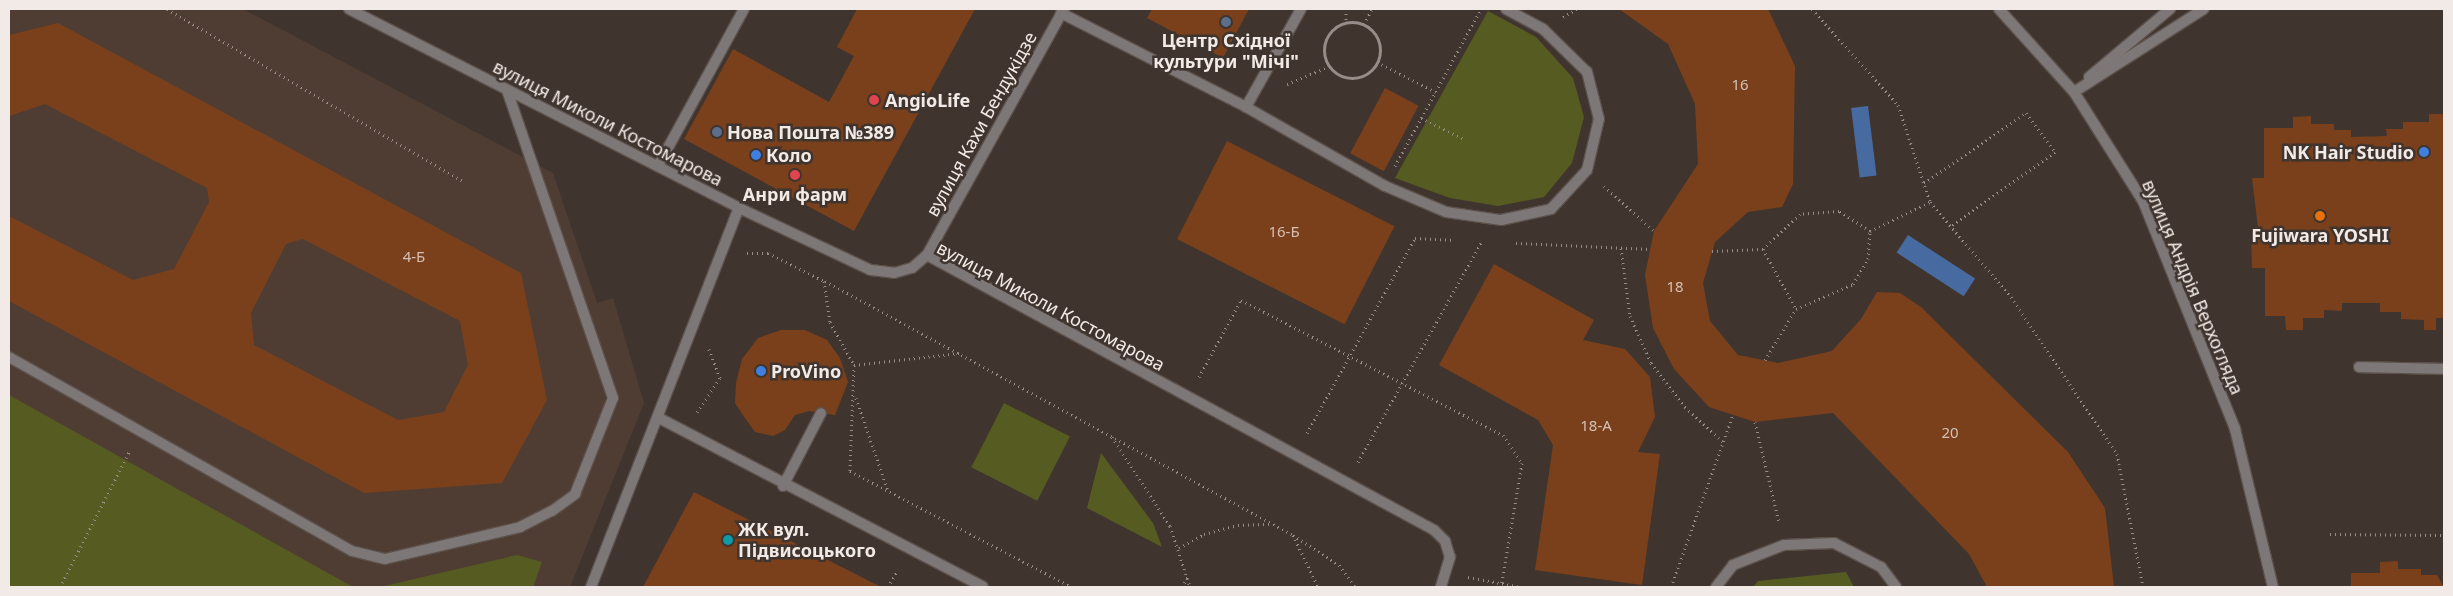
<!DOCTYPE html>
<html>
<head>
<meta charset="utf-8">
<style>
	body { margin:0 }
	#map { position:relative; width:2453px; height:596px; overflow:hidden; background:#40342e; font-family:"Noto Sans",sans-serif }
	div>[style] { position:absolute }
	.built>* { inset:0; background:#4f3d33 }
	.green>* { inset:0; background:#565c21; transform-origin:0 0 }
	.water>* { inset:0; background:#476ba0; transform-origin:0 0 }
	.building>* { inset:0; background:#7a401c; transform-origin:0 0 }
	.path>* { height:3px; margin-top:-1.5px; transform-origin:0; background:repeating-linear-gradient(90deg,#978d88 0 1px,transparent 0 5px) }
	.path>.ring { margin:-1.5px; padding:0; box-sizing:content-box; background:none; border:3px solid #978d88; border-radius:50% }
	.roads { filter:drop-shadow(1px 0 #5c514b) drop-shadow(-1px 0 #5c514b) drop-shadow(0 1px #5c514b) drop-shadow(0 -1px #5c514b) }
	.lane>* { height:10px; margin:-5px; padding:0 5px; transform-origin:5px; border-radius:5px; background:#7e7777 }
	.street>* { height:10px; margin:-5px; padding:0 5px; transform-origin:5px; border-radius:5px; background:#7e7777 }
	.dots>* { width:14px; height:14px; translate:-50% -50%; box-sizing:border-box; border:2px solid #40342e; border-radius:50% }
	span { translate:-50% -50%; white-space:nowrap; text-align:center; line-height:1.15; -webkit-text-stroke:5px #40342e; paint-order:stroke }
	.number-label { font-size:15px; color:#d4c0b4 }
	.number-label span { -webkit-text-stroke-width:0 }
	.poi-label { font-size:18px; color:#f2eae6; font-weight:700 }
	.left { translate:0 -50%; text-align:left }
	.right { translate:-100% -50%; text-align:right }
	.street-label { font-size:18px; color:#f2eae6 }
	.frame { position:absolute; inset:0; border:10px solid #f2eae6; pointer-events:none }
</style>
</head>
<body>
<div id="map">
	<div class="built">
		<i style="clip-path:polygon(9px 9px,243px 9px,553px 173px,597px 303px,613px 298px,644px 403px,570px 587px,9px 587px)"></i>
	</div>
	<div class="green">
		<i style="clip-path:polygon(1488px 11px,1536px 37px,1573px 78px,1584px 117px,1572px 163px,1544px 197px,1498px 206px,1450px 198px,1395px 178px)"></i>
		<i style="clip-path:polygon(9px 395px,353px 587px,9px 587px)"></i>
		<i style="left:1004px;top:403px;width:74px;height:72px;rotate:27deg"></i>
		<i style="clip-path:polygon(1101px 453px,1153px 523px,1162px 547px,1087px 508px)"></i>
		<i style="clip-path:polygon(517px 555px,542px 562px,533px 587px,380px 587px)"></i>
		<i style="clip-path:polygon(1846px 572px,1854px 587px,1753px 587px,1758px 581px)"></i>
	</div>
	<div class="water">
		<i style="left:1868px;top:106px;width:70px;height:17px;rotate:83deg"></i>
		<i style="left:1908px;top:235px;width:80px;height:21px;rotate:33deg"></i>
	</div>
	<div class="building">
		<i style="clip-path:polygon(857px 9px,975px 9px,854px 231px,684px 139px,733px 49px,829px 102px,854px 56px,837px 47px)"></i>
		<i style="clip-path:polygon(1152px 9px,1249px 9px,1223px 58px,1147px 18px)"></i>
		<i style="clip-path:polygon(1619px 9px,1768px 9px,1795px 66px,1793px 184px,1782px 207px,1748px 212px,1715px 242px,1703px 283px,1710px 321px,1738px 355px,1778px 363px,1832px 351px,1861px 319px,1877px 292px,1900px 293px,1921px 307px,2068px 452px,2105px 508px,2114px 587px,1987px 587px,1969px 554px,1833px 413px,1755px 422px,1709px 407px,1674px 369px,1653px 328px,1645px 275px,1654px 231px,1698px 164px,1695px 104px,1668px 44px)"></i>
		<i style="clip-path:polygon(evenodd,58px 23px,521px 273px,547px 400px,502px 483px,364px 493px,9px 301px,9px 216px,133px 280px,174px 269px,209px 202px,207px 188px,45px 104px,9px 116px,9px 35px,58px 23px,303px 239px,460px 321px,468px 365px,444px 412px,398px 420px,254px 345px,251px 313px,286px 244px,303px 239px)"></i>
		<i style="left:1385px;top:88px;width:38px;height:74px;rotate:28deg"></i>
		<i style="clip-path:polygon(2429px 114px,2444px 114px,2444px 318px,2436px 318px,2436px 330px,2424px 330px,2424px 320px,2401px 319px,2401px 312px,2380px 312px,2380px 303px,2342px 303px,2342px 311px,2324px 310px,2324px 318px,2303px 318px,2303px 330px,2286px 330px,2285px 316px,2265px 316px,2265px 268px,2252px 268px,2251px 236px,2259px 236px,2252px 178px,2264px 178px,2264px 128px,2293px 128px,2293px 117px,2311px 116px,2311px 124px,2334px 124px,2334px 130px,2351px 130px,2351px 137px,2387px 136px,2386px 129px,2403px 129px,2403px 122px,2429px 122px)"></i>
		<i style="left:1227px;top:141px;width:188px;height:110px;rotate:27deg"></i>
		<i style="clip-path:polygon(1494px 264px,1594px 320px,1583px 340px,1625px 349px,1650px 377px,1655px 417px,1638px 452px,1660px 454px,1642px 585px,1535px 570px,1553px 445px,1538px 420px,1439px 365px)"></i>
		<i style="clip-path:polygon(781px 330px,805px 330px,827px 340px,840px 358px,848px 382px,835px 415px,809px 411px,795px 415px,785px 430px,773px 436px,755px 432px,745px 418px,735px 403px,736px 383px,742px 359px,758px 338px)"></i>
		<i style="clip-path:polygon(694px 492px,881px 587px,643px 587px)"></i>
		<i style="clip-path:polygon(2398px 561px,2398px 569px,2421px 569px,2421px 575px,2437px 575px,2444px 587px,2351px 587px,2351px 573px,2380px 573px,2380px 562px)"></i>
	</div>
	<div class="path">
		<i style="left:167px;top:9px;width:344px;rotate:30.2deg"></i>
		<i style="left:1346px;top:9px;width:14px;rotate:90deg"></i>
		<i style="left:1812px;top:9px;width:129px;rotate:48.1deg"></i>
		<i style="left:1898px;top:105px;width:102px;rotate:71.7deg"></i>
		<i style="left:1930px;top:202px;width:125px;rotate:49.5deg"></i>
		<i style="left:2011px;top:297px;width:189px;rotate:56deg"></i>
		<i style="left:2117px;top:454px;width:136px;rotate:78.9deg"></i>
		<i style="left:1563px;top:17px;width:16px;rotate:-30deg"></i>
		<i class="ring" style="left:1324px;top:22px;width:53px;height:53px"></i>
		<i style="left:1364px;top:24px;width:17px;rotate:-62deg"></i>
		<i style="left:1377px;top:62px;width:66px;rotate:27deg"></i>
		<i style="left:1287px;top:84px;width:47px;rotate:-22.7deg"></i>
		<i style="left:1421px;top:118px;width:46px;rotate:26deg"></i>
		<i style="left:1395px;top:166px;width:179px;rotate:-61.3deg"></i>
		<i style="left:1924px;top:183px;width:124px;rotate:-34.5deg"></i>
		<i style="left:2026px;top:113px;width:49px;rotate:53.4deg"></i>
		<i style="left:2055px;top:152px;width:128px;rotate:144.6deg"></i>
		<i style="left:1604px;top:186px;width:67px;rotate:42deg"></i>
		<i style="left:1870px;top:231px;width:37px;rotate:-147deg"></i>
		<i style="left:1839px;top:211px;width:39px;rotate:176deg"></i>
		<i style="left:1800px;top:214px;width:51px;rotate:136.6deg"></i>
		<i style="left:1763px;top:249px;width:68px;rotate:61.2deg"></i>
		<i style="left:1796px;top:309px;width:62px;rotate:-23.7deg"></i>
		<i style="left:1853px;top:284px;width:29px;rotate:-59deg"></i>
		<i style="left:1868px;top:259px;width:28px;rotate:-86deg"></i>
		<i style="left:1870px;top:231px;width:67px;rotate:-25.8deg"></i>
		<i style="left:1516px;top:243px;width:134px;rotate:2.6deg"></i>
		<i style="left:1621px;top:248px;width:69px;rotate:82.5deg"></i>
		<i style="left:1630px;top:316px;width:51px;rotate:65.9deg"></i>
		<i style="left:1651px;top:363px;width:56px;rotate:52.3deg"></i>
		<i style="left:1685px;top:407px;width:53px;rotate:42.7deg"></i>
		<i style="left:1712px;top:251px;width:51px;rotate:-2.2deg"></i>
		<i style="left:747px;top:253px;width:21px"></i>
		<i style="left:768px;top:253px;width:63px;rotate:26.6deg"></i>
		<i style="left:824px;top:281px;width:41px;rotate:81.7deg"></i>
		<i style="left:830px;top:322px;width:49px;rotate:60.8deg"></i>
		<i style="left:854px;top:365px;width:106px;rotate:92.2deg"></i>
		<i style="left:850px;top:471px;width:250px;rotate:27.6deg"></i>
		<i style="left:825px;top:281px;width:532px;rotate:28.49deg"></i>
		<i style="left:1293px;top:535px;width:55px;rotate:33.1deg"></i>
		<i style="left:1339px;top:565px;width:27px;rotate:54deg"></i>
		<i style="left:1765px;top:360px;width:60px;rotate:-58.7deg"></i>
		<i style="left:854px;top:365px;width:107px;rotate:-6.5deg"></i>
		<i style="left:1199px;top:377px;width:88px;rotate:-61.4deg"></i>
		<i style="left:1241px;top:300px;width:295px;rotate:27.3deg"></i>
		<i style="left:1503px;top:435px;width:34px;rotate:56deg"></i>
		<i style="left:1522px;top:463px;width:126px;rotate:99.6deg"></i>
		<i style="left:856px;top:398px;width:98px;rotate:71deg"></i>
		<i style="left:697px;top:412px;width:41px;rotate:-55.9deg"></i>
		<i style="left:720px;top:378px;width:31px;rotate:-111deg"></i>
		<i style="left:1755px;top:422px;width:103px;rotate:76.5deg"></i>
		<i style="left:1307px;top:433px;width:223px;rotate:-61deg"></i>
		<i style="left:1415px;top:238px;width:40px;rotate:2.9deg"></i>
		<i style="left:1112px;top:437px;width:106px;rotate:56.9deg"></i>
		<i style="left:1170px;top:526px;width:64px;rotate:71.8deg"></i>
		<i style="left:1358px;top:462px;width:253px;rotate:-60.7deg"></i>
		<i style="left:2330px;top:534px;width:114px;rotate:0.5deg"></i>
		<i style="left:1293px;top:535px;width:58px;rotate:64.3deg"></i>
		<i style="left:1179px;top:548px;width:29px;rotate:-29deg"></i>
		<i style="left:1204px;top:534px;width:35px;rotate:-15deg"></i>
		<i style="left:1238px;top:525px;width:35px;rotate:-2deg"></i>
		<i style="left:1468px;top:577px;width:54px;rotate:10.7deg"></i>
		<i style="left:60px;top:587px;width:152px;rotate:-62.9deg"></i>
		<i style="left:888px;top:587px;width:20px;rotate:-60deg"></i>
		<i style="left:1182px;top:587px;width:14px;rotate:-60deg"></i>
		<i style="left:1671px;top:587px;width:183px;rotate:-70.2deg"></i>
	</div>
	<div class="roads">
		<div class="lane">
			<i style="left:1061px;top:13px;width:208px;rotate:26.9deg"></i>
			<i style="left:1246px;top:107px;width:160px;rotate:29.6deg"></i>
			<i style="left:1385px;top:186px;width:66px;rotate:23.1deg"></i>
			<i style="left:1446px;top:212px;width:56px;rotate:8.3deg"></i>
			<i style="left:1501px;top:220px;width:51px;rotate:-12.4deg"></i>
			<i style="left:1551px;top:209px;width:53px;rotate:-47.3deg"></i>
			<i style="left:1587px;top:170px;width:52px;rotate:-76.8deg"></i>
			<i style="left:1599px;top:119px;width:49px;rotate:-104.3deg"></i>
			<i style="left:1587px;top:72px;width:62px;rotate:-135.7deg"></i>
			<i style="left:1543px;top:29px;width:42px;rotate:-151.6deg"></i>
			<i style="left:1246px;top:107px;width:112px;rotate:-60.7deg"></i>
			<i style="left:658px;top:166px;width:179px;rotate:-61.3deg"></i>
			<i style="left:9px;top:357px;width:394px;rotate:29.5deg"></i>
			<i style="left:352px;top:551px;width:34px;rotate:14deg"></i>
			<i style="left:385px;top:559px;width:139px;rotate:-13.3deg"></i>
			<i style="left:520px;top:527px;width:36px;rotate:-27deg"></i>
			<i style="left:552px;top:511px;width:29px;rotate:-36deg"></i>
			<i style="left:575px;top:494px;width:103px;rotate:-68.4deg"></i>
			<i style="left:613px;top:398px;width:326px;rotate:-109deg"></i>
			<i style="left:2359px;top:367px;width:85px;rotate:1.3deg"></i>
			<i style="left:659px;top:418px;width:365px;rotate:27.5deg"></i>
			<i style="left:783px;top:486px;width:82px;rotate:-62.5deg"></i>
			<i style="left:591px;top:587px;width:407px;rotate:-68.7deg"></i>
			<i style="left:1716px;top:587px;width:28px;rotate:-52deg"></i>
			<i style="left:1733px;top:565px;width:55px;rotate:-21.4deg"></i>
			<i style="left:1784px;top:545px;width:50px;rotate:-2.3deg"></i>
			<i style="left:1834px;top:543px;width:53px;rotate:27.1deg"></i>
			<i style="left:1881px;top:567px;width:25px;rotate:53deg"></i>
		</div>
		<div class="street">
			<i style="left:349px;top:9px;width:438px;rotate:27deg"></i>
			<i style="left:739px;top:208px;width:146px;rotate:25.2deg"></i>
			<i style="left:871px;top:270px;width:23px;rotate:7deg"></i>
			<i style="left:894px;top:273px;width:19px;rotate:-16deg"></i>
			<i style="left:912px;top:268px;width:20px;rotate:-41deg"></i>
			<i style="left:927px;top:255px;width:282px;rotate:-60.9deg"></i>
			<i style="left:1999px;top:9px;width:112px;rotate:47.9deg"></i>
			<i style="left:2074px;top:92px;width:129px;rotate:57.7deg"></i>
			<i style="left:2143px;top:201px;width:246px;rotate:68deg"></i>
			<i style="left:2235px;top:429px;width:163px;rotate:76.5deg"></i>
			<i style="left:2089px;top:77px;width:106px;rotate:-40deg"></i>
			<i style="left:2074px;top:92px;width:154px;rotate:-32.6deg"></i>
			<i style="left:927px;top:255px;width:577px;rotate:28.48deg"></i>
			<i style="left:1434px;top:530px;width:16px;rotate:45deg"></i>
			<i style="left:1445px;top:541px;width:17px;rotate:73deg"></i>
			<i style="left:1450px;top:557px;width:31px;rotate:107deg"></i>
		</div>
	</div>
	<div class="dots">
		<i style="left:1226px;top:22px;background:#5c6f8a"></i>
		<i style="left:874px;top:100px;background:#e0444e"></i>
		<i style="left:717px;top:132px;background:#5c6f8a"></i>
		<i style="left:2424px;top:152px;background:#3f7fe0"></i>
		<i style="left:756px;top:155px;background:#3f7fe0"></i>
		<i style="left:795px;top:175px;background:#e0444e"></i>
		<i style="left:2320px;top:216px;background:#e8710a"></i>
		<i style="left:761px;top:371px;background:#3f7fe0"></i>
		<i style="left:728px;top:540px;background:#0f9aa8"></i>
	</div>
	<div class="number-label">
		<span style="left:1740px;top:85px">16</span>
		<span style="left:1284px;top:232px">16-Б</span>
		<span style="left:414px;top:257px">4-Б</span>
		<span style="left:1675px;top:287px">18</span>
		<span style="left:1596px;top:426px">18-А</span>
		<span style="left:1950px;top:433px">20</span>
	</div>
	<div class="poi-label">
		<span style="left:1226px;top:51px">Центр Східної<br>культури "Мічі"</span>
		<span class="left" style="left:885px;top:100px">AngioLife</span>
		<span class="left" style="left:727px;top:132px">Нова Пошта №389</span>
		<span class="right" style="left:2414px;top:152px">NK Hair Studio</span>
		<span class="left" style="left:766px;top:155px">Коло</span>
		<span style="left:795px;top:194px">Анри фарм</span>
		<span style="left:2320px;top:235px">Fujiwara YOSHI</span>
		<span class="left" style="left:771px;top:371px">ProVino</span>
		<span class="left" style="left:738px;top:540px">ЖК вул.<br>Підвисоцького</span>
	</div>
	<div class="street-label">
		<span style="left:608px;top:123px;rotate:27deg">вулиця Миколи Костомарова</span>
		<span style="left:981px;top:124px;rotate:-61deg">вулиця Кахи Бендукідзе</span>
		<span style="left:2193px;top:287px;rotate:67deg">вулиця Андрія Верхогляда</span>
		<span style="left:1051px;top:306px;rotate:28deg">вулиця Миколи Костомарова</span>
	</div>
	<div class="frame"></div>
</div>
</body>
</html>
